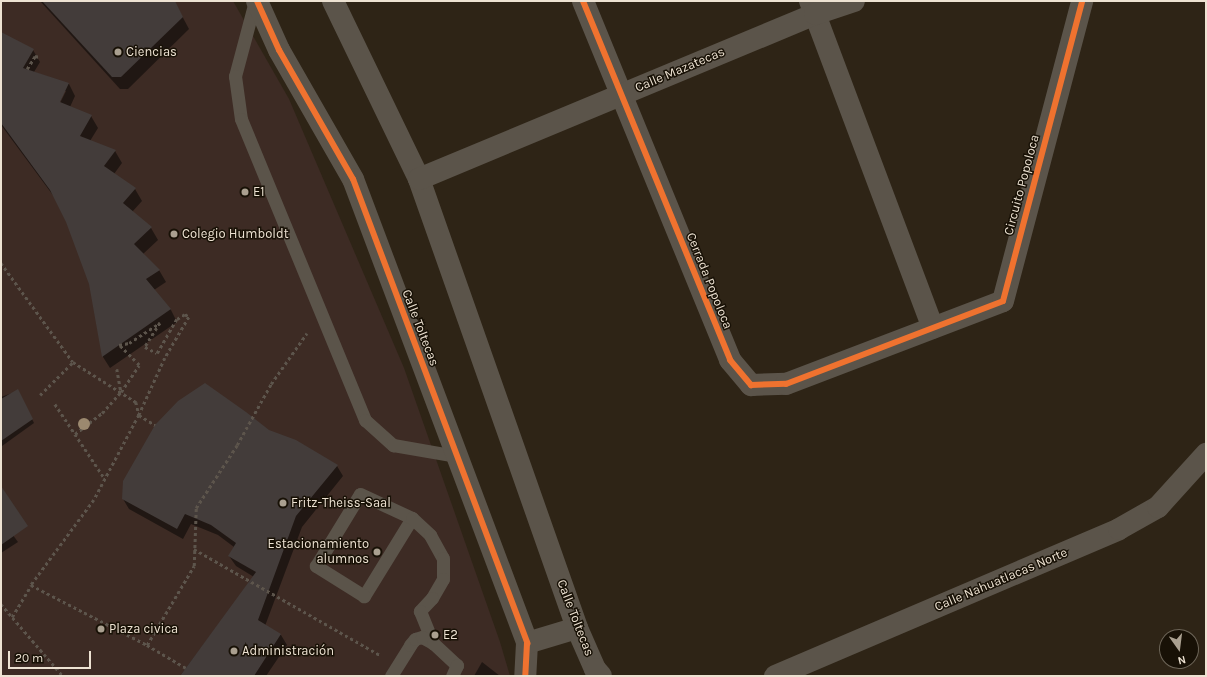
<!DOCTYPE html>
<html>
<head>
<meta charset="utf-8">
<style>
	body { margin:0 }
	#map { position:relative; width:1207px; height:677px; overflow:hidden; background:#2e2416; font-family:Karla,sans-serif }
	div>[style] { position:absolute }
	.education>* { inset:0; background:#3d2b24 }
	.shadow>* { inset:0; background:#0007 }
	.building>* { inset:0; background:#433c3a }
	.path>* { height:2.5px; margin-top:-1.25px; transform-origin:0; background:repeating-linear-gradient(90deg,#5d554c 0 3px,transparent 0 6px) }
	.service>* { height:13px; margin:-6.5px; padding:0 6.5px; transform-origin:6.5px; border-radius:6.5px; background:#5b544a }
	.minor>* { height:22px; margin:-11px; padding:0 11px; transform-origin:11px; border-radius:11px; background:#5b544a }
	.cycleway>* { height:6px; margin:-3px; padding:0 3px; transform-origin:3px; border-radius:3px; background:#ef722f }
	.trees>* { width:12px; height:12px; margin:-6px; border-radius:50%; background:#9c896f }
	.dots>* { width:11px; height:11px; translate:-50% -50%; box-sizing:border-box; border:2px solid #181106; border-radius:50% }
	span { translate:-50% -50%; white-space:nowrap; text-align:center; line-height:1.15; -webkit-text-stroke:3px #181106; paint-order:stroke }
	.poi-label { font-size:13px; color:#ede2d2 }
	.left { translate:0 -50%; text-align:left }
	.right { translate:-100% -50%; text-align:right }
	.street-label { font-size:13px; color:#ede2d2 }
	.frame { position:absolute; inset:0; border:2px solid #ede2d2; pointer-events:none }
	.north { position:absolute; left:1159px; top:629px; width:40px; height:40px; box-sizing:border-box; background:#181106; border:1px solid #6d6558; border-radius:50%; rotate:166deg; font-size:11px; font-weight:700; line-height:16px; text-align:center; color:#ede2d2 }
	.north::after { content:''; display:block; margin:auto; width:14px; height:18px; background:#aaa090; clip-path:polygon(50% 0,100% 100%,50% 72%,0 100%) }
	.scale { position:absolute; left:8px; top:651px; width:83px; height:18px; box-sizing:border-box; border:2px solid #ede2d2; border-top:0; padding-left:5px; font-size:12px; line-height:14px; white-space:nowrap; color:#ede2d2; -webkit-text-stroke:3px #181106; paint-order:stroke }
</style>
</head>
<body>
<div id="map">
	<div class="education">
		<i style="clip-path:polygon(1px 1px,233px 1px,289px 99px,404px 368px,500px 642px,510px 676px,1px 676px)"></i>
	</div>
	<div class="shadow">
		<i style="clip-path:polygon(40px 1px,174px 1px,189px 29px,128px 89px,120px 89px)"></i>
		<i style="clip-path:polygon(evenodd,1px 33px,33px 50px,40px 62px,34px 72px,69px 84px,75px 96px,70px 107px,91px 116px,98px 128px,90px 141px,115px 151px,122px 163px,114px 174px,135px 189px,142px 201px,132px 212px,151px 228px,158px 240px,143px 254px,159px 270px,166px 282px,154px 290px,171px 310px,177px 322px,110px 368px,103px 357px,90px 284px,67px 222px,55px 198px,1px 125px,1px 33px,64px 91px,66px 91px,58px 107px,64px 91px)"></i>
		<i style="clip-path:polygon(18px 391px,34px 423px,2px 446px,1px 397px)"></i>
		<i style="clip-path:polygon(268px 431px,337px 466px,343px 476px,302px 527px,265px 626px,281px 635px,287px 645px,266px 676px,180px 676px,254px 577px,236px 566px,229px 556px,234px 547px,218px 535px,191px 524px,183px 539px,129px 509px,123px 499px)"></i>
		<i style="clip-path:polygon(1px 519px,18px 542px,1px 553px)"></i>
		<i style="clip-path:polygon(482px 662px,500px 676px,474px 676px)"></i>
	</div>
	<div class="building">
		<i style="clip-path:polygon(42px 1px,175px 1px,183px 17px,121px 77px,112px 77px)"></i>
		<i style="clip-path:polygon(1px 32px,34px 49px,23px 68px,69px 83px,60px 102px,92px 115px,80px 136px,116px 150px,104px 166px,136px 188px,123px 203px,152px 227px,134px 244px,160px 270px,146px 279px,171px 309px,102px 357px,89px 284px,66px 222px,50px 190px,1px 123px)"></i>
		<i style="clip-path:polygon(205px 383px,246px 412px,269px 430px,296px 440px,338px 465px,296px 516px,258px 620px,281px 634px,254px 676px,180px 676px,256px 572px,228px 556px,236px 543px,211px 525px,185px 514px,177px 529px,122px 499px,123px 481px,155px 425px,178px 401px)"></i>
		<i style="clip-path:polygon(18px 389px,33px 419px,1px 441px,1px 399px)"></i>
		<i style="clip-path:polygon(1px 486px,28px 526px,1px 545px)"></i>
	</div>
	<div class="path">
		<i style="left:27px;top:69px;width:15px;rotate:-58deg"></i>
		<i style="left:35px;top:56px;width:5px;rotate:11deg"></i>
		<i style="left:1px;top:263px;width:122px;rotate:54deg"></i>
		<i style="left:73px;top:362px;width:75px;rotate:32.4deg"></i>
		<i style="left:136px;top:402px;width:13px;rotate:77deg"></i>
		<i style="left:139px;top:415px;width:19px;rotate:32deg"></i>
		<i style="left:119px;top:345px;width:10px;rotate:-11deg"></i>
		<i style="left:129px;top:343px;width:37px;rotate:-33deg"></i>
		<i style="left:160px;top:323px;width:28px;rotate:122deg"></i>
		<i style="left:145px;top:347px;width:13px;rotate:27deg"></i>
		<i style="left:157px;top:353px;width:39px;rotate:-60deg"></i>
		<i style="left:177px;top:319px;width:9px;rotate:-32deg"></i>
		<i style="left:185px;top:314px;width:5px;rotate:37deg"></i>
		<i style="left:189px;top:317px;width:48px;rotate:120.3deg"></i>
		<i style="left:165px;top:358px;width:63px;rotate:114.5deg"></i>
		<i style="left:139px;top:415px;width:96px;rotate:117.9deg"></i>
		<i style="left:94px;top:500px;width:106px;rotate:126.5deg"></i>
		<i style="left:31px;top:585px;width:131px;rotate:27.3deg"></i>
		<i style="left:147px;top:645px;width:45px;rotate:30.5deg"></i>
		<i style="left:117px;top:369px;width:23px;rotate:80deg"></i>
		<i style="left:40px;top:395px;width:47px;rotate:-45deg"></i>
		<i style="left:55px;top:404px;width:90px;rotate:56.3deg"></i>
		<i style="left:75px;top:434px;width:34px;rotate:-38deg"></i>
		<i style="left:102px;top:413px;width:28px;rotate:-48deg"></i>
		<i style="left:121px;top:392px;width:32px;rotate:-56deg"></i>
		<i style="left:139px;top:365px;width:28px;rotate:-135deg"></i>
		<i style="left:194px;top:549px;width:214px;rotate:29.7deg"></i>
		<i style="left:1px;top:604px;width:95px;rotate:49.3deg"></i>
		<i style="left:12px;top:617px;width:37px;rotate:-59deg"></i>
		<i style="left:147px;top:645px;width:92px;rotate:-59.3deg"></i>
		<i style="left:194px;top:566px;width:58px;rotate:-88deg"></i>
		<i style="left:196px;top:508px;width:75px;rotate:-56.9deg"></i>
		<i style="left:237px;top:445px;width:70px;rotate:-60.9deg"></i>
		<i style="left:271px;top:384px;width:62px;rotate:-54.8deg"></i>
	</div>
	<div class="service">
		<i style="left:255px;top:1px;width:78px;rotate:104.9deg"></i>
		<i style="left:235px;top:76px;width:43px;rotate:82.1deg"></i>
		<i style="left:241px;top:119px;width:326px;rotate:67.6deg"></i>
		<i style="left:365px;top:420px;width:38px;rotate:42deg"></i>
		<i style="left:393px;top:445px;width:65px;rotate:9.8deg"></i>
		<i style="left:412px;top:518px;width:92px;rotate:121.6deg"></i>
		<i style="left:364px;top:596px;width:57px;rotate:-148deg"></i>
		<i style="left:316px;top:566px;width:84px;rotate:-58.6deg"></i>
		<i style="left:360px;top:494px;width:57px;rotate:24.8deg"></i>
		<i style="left:412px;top:518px;width:25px;rotate:43deg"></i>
		<i style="left:430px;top:535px;width:26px;rotate:61deg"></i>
		<i style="left:443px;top:558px;width:21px;rotate:90deg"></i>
		<i style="left:443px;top:579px;width:22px;rotate:120deg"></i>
		<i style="left:432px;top:598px;width:18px;rotate:133deg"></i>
		<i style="left:420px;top:611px;width:35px;rotate:68deg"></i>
		<i style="left:391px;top:676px;width:36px;rotate:-58deg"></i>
		<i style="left:410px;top:645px;width:8px;rotate:-50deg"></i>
		<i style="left:415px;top:639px;width:7px;rotate:-16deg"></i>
		<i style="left:422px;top:637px;width:13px;rotate:29deg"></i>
		<i style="left:433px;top:643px;width:33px;rotate:43deg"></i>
		<i style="left:457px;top:665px;width:12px;rotate:114deg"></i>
	</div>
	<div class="minor">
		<i style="left:257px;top:1px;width:54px;rotate:65.8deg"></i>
		<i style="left:279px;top:50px;width:149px;rotate:60.2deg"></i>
		<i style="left:353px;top:179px;width:496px;rotate:69.4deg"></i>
		<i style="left:527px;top:643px;width:33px;rotate:93deg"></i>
		<i style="left:333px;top:1px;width:198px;rotate:64.2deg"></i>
		<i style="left:419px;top:179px;width:476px;rotate:70.6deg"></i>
		<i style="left:577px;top:628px;width:45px;rotate:66.3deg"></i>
		<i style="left:595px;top:669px;width:9px;rotate:49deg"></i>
		<i style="left:583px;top:1px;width:388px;rotate:67.7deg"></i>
		<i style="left:730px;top:360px;width:33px;rotate:50deg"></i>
		<i style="left:751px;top:385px;width:35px;rotate:-2deg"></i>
		<i style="left:786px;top:384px;width:232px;rotate:-20.9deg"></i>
		<i style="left:1003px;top:301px;width:310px;rotate:-75.2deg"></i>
		<i style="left:810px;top:1px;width:349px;rotate:69.4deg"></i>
		<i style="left:419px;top:179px;width:429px;rotate:-22.6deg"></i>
		<i style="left:815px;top:14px;width:41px;rotate:-18.4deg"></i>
		<i style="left:527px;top:643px;width:52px;rotate:-16.7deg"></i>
		<i style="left:775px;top:676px;width:374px;rotate:-23.1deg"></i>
		<i style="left:1119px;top:529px;width:45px;rotate:-29.4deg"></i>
		<i style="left:1158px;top:507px;width:72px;rotate:-47.8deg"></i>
	</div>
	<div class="cycleway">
		<i style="left:257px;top:1px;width:54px;rotate:65.8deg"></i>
		<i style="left:279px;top:50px;width:149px;rotate:60.2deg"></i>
		<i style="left:353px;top:179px;width:496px;rotate:69.4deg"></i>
		<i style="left:527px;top:643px;width:33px;rotate:93deg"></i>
		<i style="left:583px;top:1px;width:388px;rotate:67.7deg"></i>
		<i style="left:730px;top:360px;width:33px;rotate:50deg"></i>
		<i style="left:751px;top:385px;width:35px;rotate:-2deg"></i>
		<i style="left:786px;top:384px;width:232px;rotate:-20.9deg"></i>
		<i style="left:1003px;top:301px;width:310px;rotate:-75.2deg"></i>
	</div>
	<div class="trees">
		<i style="left:84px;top:424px"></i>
	</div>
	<div class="dots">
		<i style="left:118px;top:52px;background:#aaa090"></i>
		<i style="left:245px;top:192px;background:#aaa090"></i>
		<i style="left:174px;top:234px;background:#aaa090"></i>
		<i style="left:283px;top:503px;background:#aaa090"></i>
		<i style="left:377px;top:552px;background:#aaa090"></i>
		<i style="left:101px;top:629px;background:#aaa090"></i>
		<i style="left:435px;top:635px;background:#aaa090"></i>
		<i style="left:234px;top:651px;background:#aaa090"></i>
	</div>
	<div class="poi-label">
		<span class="left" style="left:126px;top:52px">Ciencias</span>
		<span class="left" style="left:253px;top:192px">E1</span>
		<span class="left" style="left:182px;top:234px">Colegio Humboldt</span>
		<span class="left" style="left:291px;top:503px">Fritz-Theiss-Saal</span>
		<span class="right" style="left:369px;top:552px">Estacionamiento<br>alumnos</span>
		<span class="left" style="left:109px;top:629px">Plaza civica</span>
		<span class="left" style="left:443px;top:635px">E2</span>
		<span class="left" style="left:242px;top:651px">Administración</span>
	</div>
	<div class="street-label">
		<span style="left:680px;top:70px;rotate:-23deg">Calle Mazatecas</span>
		<span style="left:1022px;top:185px;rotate:-75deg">Circuito Popoloca</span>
		<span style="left:709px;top:281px;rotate:68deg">Cerrada Popoloca</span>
		<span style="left:420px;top:328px;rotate:69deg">Calle Toltecas</span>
		<span style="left:1001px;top:580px;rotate:-23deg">Calle Nahuatlacas Norte</span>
		<span style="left:575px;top:618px;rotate:69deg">Calle Toltecas</span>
	</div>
	<div class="frame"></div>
	<div class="north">N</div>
	<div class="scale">20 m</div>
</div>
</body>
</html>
